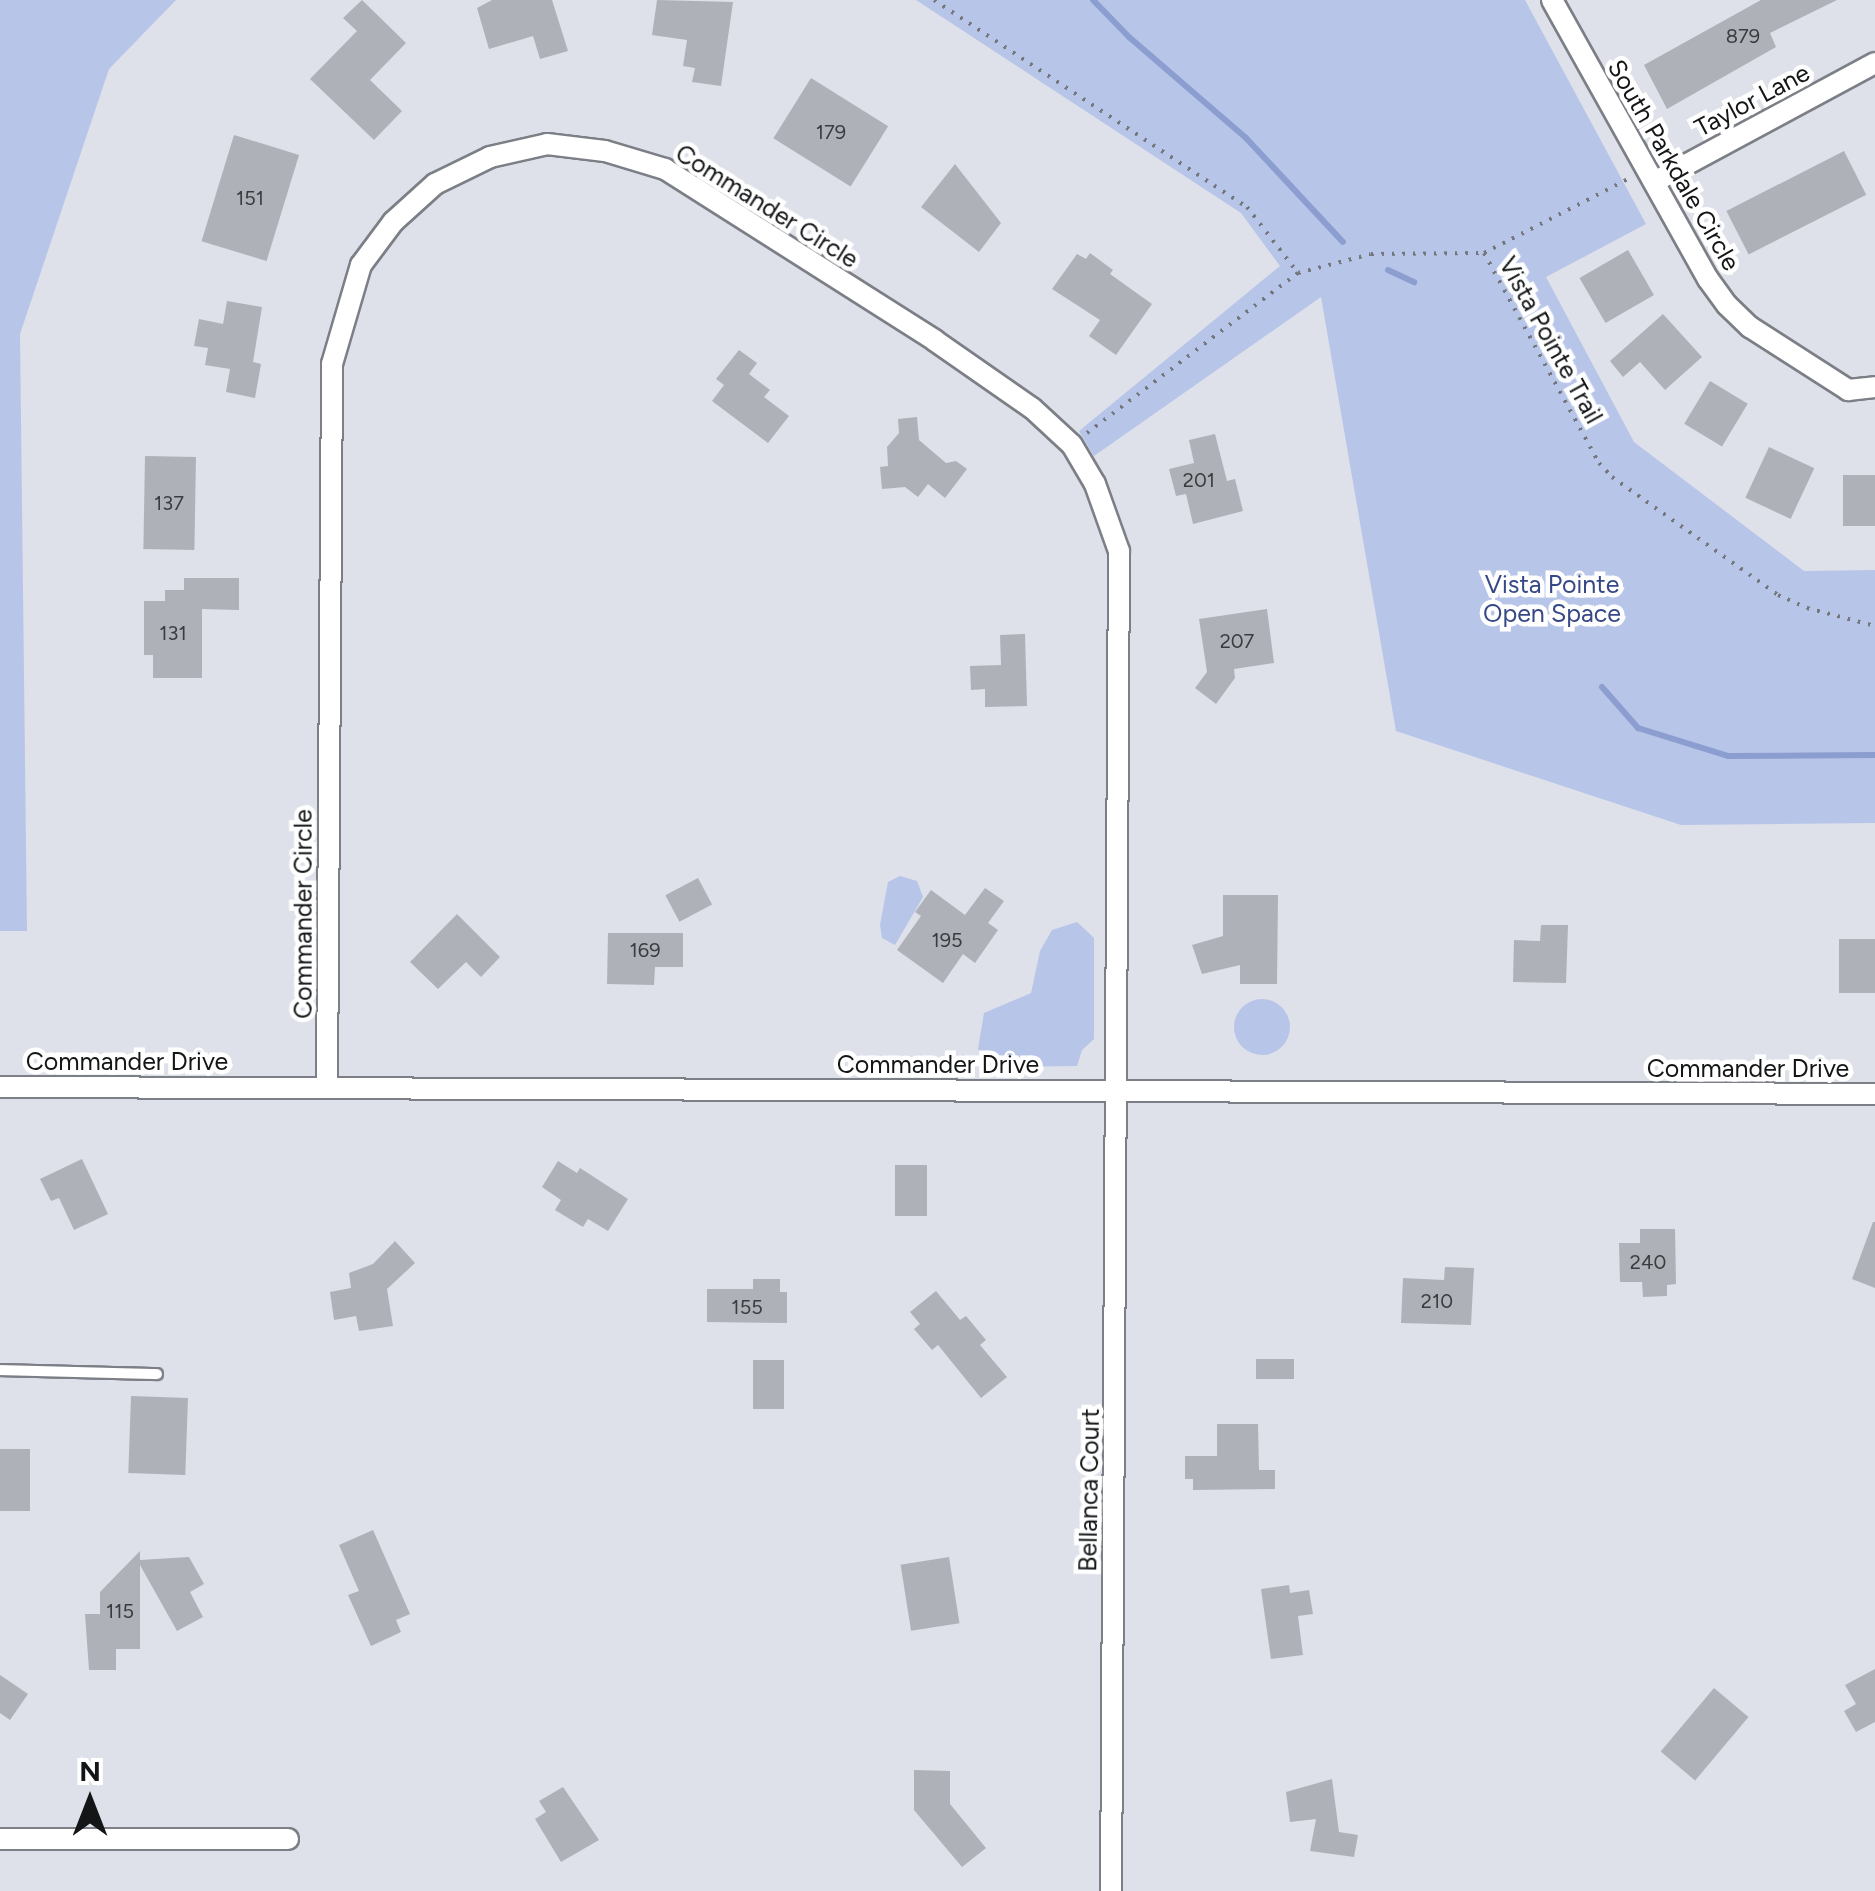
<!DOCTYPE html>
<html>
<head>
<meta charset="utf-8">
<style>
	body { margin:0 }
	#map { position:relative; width:1875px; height:1891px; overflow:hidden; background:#dee1e9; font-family:Figtree,sans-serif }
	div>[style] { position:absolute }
	.green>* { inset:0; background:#b7c5e9 }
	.round { border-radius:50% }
	.stream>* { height:6px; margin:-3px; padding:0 3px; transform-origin:3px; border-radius:3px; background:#8c9ecf }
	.building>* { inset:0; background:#aeb1b8; transform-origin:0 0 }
	.path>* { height:4px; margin-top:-2px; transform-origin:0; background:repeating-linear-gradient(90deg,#74777c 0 2.5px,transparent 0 10.5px) }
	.roads { filter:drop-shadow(2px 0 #7c7f86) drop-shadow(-2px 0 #7c7f86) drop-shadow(0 2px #7c7f86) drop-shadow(0 -2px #7c7f86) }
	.lane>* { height:10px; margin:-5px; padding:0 5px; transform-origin:5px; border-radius:5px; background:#fff }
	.street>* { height:20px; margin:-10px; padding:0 10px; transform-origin:10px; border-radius:10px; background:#fff }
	span { translate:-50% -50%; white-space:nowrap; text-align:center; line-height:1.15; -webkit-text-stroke:9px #fff; paint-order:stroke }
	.number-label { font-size:20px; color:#3a3c3f }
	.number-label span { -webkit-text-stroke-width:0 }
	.street-label { font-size:25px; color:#131517 }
	.park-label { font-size:25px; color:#364986 }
	.north { position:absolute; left:40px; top:1751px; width:100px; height:100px; -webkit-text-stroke:8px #fff; paint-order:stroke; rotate:0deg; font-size:28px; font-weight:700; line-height:40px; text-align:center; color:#131517 }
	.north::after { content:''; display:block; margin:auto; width:35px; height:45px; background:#131517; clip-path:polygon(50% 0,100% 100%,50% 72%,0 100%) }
</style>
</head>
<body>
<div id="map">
	<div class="green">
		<i style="clip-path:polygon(0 0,176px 0,109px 69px,20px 334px,27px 931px,0 931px)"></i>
		<i style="clip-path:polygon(916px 0,1525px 0,1646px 224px,1546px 277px,1634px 442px,1804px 571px,1875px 570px,1875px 823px,1681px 825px,1396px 731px,1321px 297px,1094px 456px,1079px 431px,1280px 266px,1241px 213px)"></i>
		<i style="clip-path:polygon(900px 876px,917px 881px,923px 897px,895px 945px,882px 938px,880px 925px,888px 882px)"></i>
		<i style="clip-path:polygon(1077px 922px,1094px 938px,1094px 1039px,1082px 1050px,1077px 1066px,992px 1067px,978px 1049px,984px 1013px,1031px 993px,1040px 951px,1052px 930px)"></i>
		<i class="round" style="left:1234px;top:999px;width:56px;height:56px"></i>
	</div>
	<div class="stream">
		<i style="left:1093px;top:0;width:52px;rotate:45.8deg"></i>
		<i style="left:1129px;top:37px;width:155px;rotate:40.8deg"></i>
		<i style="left:1246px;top:138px;width:142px;rotate:47deg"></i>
		<i style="left:1388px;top:270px;width:29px;rotate:25deg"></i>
		<i style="left:1602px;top:687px;width:55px;rotate:48.7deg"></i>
		<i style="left:1638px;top:728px;width:94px;rotate:17.3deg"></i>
		<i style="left:1728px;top:756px;width:147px;rotate:-0.4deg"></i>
	</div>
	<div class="building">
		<i style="clip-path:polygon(362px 0,406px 43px,370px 80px,402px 111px,374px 140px,310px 79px,357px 31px,343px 18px)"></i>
		<i style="clip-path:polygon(492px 0,552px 0,568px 51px,540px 59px,533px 36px,489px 49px,477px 8px)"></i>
		<i style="clip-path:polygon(657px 0,733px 2px,721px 86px,692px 82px,695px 68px,683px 66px,687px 40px,652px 35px)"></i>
		<i style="clip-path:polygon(1761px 0,1837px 0,1770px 33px,1776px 47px,1667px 109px,1644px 65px)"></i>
		<i style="left:811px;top:78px;width:91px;height:71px;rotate:32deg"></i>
		<i style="left:234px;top:135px;width:68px;height:111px;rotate:17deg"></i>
		<i style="left:1844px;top:151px;width:49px;height:132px;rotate:63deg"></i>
		<i style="clip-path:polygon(955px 164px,1001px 223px,979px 252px,921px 207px)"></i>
		<i style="left:1628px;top:250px;width:52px;height:56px;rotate:60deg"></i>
		<i style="clip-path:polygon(1090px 253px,1113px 270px,1110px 274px,1152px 304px,1116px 355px,1089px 336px,1100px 320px,1052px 289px,1077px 254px,1086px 259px)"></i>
		<i style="clip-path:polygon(227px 301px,262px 307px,253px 362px,261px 364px,255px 398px,226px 392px,230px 369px,205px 365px,208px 348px,194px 346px,199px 319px,223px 324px)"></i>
		<i style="clip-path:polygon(1663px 314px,1702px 357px,1665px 390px,1640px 362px,1623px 377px,1610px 361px)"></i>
		<i style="clip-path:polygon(739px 350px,757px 363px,749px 374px,770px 390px,764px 397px,789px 416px,768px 443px,712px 401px,724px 385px,716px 379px)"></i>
		<i style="left:1710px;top:381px;width:44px;height:50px;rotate:31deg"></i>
		<i style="clip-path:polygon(917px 417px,919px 440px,946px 463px,956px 461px,967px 469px,945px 498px,928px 484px,918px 497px,905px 487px,882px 489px,880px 467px,888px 466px,887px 447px,899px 433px,898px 419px)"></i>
		<i style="clip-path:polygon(1215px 434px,1227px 481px,1235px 479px,1243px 511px,1193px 524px,1186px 494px,1176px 496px,1169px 469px,1194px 463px,1189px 440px)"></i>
		<i style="left:1769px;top:447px;width:50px;height:56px;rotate:25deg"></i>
		<i style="left:145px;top:456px;width:51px;height:93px;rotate:1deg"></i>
		<i style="left:1843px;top:475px;width:32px;height:51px"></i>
		<i style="clip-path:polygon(184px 578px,239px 578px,239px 610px,202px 609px,202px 678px,153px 678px,153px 655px,144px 655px,144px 601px,165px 601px,165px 590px,184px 590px)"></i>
		<i style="clip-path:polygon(1267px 609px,1274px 663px,1234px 669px,1235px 678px,1216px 704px,1195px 688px,1207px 672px,1199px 619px)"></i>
		<i style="clip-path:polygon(1025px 634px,1027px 706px,985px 707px,985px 689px,971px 690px,970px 666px,1001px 665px,1000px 635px)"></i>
		<i style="left:698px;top:878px;width:30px;height:37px;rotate:62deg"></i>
		<i style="clip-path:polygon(985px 888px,1004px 901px,988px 923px,998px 930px,975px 963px,963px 954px,943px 983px,897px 950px,921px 916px,915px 912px,931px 890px,965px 915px)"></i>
		<i style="clip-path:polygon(1223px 895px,1278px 895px,1277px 984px,1240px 984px,1240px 965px,1202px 974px,1192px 945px,1223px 936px)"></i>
		<i style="clip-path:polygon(457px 914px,500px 957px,481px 977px,466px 962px,438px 989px,410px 962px)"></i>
		<i style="clip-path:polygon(1541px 925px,1568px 925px,1566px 983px,1513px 982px,1514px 940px,1540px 941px)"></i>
		<i style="clip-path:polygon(608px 933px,683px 933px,683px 967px,655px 967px,654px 985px,607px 984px)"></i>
		<i style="left:1875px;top:939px;width:54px;height:36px;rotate:90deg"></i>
		<i style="clip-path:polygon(82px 1159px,108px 1214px,74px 1230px,59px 1198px,51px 1201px,40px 1179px)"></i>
		<i style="clip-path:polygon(558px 1161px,577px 1173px,580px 1168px,628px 1199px,608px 1231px,588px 1219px,583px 1227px,555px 1210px,561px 1200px,542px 1187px)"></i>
		<i style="left:895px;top:1165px;width:32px;height:51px"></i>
		<i style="clip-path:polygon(1873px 1222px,1875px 1222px,1875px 1288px,1852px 1279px)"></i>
		<i style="clip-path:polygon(1640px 1229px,1675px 1229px,1676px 1284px,1667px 1285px,1667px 1296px,1643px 1297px,1642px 1282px,1620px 1282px,1619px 1243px,1640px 1243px)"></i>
		<i style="clip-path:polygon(395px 1241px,415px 1263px,387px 1289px,393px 1326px,359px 1331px,356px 1316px,334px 1320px,330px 1292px,351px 1288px,349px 1273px,373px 1264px)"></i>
		<i style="clip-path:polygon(1445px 1267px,1474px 1268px,1471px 1325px,1401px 1323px,1403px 1278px,1444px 1280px)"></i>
		<i style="clip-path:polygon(753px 1279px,780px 1279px,780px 1292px,787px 1292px,787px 1323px,707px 1322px,707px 1289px,753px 1289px)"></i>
		<i style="clip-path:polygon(936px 1291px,960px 1320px,966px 1316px,986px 1340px,980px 1345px,1007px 1377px,981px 1398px,938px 1345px,932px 1350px,914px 1329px,920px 1324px,910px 1312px)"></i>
		<i style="left:1294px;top:1359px;width:20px;height:38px;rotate:90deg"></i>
		<i style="left:753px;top:1360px;width:31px;height:49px"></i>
		<i style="left:131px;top:1396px;width:57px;height:77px;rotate:2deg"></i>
		<i style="clip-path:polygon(1217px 1424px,1258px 1424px,1259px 1470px,1275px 1470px,1275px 1489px,1193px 1490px,1193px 1479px,1185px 1479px,1185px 1456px,1217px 1456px)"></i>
		<i style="left:0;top:1449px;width:30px;height:62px"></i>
		<i style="clip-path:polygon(373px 1530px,410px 1614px,396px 1620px,401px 1632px,371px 1646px,348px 1595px,359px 1591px,339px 1545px)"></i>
		<i style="clip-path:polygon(140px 1551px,140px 1560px,189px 1557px,204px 1584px,190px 1592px,203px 1617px,177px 1631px,140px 1565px,140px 1649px,116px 1649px,116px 1670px,89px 1670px,85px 1614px,100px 1614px,100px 1592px)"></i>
		<i style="left:949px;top:1557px;width:67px;height:49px;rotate:81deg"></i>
		<i style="clip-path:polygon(1289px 1585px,1290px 1593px,1309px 1590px,1313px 1614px,1298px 1616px,1303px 1655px,1271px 1659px,1261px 1589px)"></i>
		<i style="clip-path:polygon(1875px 1669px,1875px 1722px,1856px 1732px,1844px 1711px,1856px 1704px,1845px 1685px)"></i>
		<i style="clip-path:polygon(0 1675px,28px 1694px,10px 1720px,0 1713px)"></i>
		<i style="left:1714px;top:1688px;width:45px;height:83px;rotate:40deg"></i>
		<i style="clip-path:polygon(914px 1770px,950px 1771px,950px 1804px,986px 1848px,962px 1867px,914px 1810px)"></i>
		<i style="clip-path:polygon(1332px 1779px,1339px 1832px,1358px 1835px,1354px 1857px,1310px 1851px,1316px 1819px,1290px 1822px,1286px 1792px)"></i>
		<i style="clip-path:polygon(563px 1787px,599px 1840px,561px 1862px,535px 1819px,546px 1812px,539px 1801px)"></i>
	</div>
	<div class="path">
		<i style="left:934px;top:0;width:375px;rotate:33.5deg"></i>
		<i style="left:1247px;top:207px;width:83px;rotate:52.3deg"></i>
		<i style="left:1298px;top:273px;width:75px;rotate:-14.6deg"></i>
		<i style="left:1371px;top:254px;width:113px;rotate:-0.5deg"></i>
		<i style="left:1484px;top:253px;width:239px;rotate:61.3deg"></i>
		<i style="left:1599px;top:463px;width:19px;rotate:47deg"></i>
		<i style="left:1612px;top:477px;width:204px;rotate:35.4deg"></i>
		<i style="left:1778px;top:595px;width:32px;rotate:24deg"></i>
		<i style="left:1807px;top:608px;width:70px;rotate:14.8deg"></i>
		<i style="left:1484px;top:253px;width:164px;rotate:-27.2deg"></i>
		<i style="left:1087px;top:433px;width:265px;rotate:-37.2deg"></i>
	</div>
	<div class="roads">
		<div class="lane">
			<i style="left:0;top:1370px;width:157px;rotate:1.5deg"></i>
		</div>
		<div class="street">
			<i style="left:1552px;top:0;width:320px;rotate:60.8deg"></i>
			<i style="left:1708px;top:279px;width:32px;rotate:54deg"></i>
			<i style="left:1727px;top:305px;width:32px;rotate:44deg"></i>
			<i style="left:1750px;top:327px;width:117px;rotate:32.7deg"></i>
			<i style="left:1848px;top:390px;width:27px;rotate:-6deg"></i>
			<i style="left:1654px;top:182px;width:251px;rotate:-28.3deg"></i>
			<i style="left:327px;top:1086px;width:722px;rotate:-89.6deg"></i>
			<i style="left:332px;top:364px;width:103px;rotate:-73.7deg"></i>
			<i style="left:361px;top:265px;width:54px;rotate:-53.3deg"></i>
			<i style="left:393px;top:222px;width:57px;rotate:-42.1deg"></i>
			<i style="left:435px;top:184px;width:61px;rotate:-26.1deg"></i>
			<i style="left:490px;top:157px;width:58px;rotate:-12.8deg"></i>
			<i style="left:547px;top:144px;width:58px;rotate:6.9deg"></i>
			<i style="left:605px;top:151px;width:63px;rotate:16.7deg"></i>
			<i style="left:665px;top:169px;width:319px;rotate:32.4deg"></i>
			<i style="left:934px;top:340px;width:119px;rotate:34.8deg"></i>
			<i style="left:1032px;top:408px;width:54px;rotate:42.8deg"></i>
			<i style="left:1072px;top:445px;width:45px;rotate:59.5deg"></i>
			<i style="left:1095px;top:484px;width:71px;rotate:70.3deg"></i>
			<i style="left:1119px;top:551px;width:1340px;rotate:90.34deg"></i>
			<i style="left:0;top:1087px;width:1875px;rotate:0.21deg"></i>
			<i style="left:0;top:1839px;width:288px"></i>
		</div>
	</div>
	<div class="number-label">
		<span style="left:1743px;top:36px">879</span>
		<span style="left:831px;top:132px">179</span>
		<span style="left:250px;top:198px">151</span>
		<span style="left:1199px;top:480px">201</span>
		<span style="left:169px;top:503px">137</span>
		<span style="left:173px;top:633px">131</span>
		<span style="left:1237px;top:641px">207</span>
		<span style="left:947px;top:940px">195</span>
		<span style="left:645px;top:950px">169</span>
		<span style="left:1648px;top:1262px">240</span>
		<span style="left:1437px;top:1301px">210</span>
		<span style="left:747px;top:1307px">155</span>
		<span style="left:120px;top:1611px">115</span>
	</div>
	<div class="street-label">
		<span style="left:1752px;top:100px;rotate:-28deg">Taylor Lane</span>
		<span style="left:1674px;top:165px;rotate:60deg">South Parkdale Circle</span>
		<span style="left:767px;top:206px;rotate:32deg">Commander Circle</span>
		<span style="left:1551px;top:340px;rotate:61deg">Vista Pointe Trail</span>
		<span style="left:303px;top:914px;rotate:-90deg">Commander Circle</span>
		<span style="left:127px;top:1061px">Commander Drive</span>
		<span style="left:938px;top:1064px">Commander Drive</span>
		<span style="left:1748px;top:1068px">Commander Drive</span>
		<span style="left:1089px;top:1490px;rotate:-89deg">Bellanca Court</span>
	</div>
	<div class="park-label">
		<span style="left:1552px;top:599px">Vista Pointe<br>Open Space</span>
	</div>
	<div class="north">N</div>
</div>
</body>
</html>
